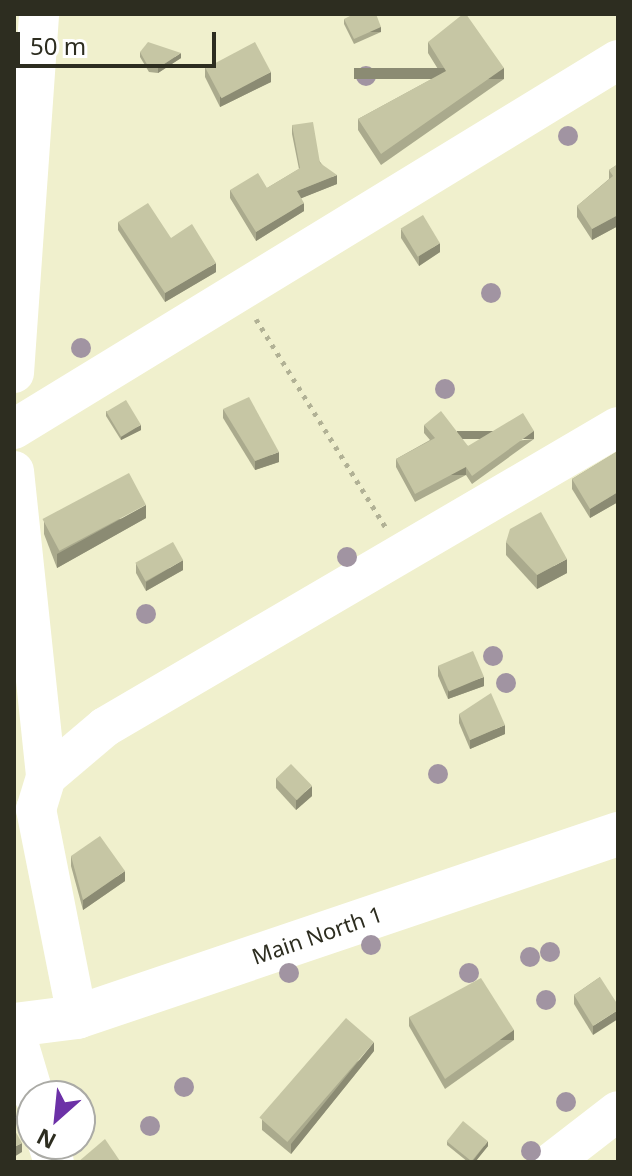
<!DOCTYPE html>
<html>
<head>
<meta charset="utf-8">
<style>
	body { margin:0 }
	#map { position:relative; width:632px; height:1176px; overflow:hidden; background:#f0f0cd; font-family:"Noto Sans",sans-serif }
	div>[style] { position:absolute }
	.path>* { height:5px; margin-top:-2.5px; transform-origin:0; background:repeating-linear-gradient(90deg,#b1b195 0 4px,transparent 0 10px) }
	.minor>* { height:40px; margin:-20px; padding:0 20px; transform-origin:20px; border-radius:20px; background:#fff }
	.major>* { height:44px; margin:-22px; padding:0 22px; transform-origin:22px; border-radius:22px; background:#fff }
	.trees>* { width:20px; height:20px; margin:-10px; border-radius:50%; background:#a194a2 }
	.wall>* { inset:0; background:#aaaa8d }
	.shaded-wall>* { inset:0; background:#8b8b73; transform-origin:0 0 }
	.building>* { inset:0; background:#c6c6a4; transform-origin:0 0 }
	span { translate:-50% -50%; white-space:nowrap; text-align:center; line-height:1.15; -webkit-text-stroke:6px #fff; paint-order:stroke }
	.street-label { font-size:22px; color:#2d2d20 }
	.frame { position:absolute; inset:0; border:16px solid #2d2d20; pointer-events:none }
	.north { position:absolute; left:16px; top:1080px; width:80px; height:80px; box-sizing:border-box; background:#fff; border:2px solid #ababa6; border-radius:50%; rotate:207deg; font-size:22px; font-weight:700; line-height:32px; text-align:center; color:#2d2d20 }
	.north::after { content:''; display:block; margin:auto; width:28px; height:36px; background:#6c31a7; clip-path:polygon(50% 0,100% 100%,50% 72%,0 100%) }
	.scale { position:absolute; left:16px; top:32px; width:200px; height:36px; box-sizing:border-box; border:4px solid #2d2d20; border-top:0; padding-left:10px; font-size:24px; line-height:28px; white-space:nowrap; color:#2d2d20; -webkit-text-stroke:6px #fff; paint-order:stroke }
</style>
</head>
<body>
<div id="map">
	<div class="path">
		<i style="left:256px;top:319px;width:246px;rotate:58.1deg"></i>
	</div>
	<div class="minor">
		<i style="left:14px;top:373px;width:360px;rotate:-86deg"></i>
		<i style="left:14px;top:429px;width:708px;rotate:-31.42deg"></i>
		<i style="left:14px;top:471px;width:308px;rotate:84deg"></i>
		<i style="left:46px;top:777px;width:34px;rotate:107deg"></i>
		<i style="left:36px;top:809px;width:212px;rotate:78.8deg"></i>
		<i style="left:46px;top:777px;width:77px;rotate:-40.3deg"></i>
		<i style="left:105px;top:727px;width:594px;rotate:-30.32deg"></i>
		<i style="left:14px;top:1029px;width:70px;rotate:73.4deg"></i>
		<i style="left:48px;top:1144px;width:19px;rotate:72deg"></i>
		<i style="left:552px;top:1162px;width:83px;rotate:-37.7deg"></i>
	</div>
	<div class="major">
		<i style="left:14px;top:1025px;width:64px;rotate:-7.2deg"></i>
		<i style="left:77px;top:1017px;width:571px;rotate:-18.69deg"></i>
	</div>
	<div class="trees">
		<i style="left:366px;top:76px"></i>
		<i style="left:568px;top:136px"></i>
		<i style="left:491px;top:293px"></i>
		<i style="left:81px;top:348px"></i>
		<i style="left:445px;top:389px"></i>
		<i style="left:347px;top:557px"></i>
		<i style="left:146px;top:614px"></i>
		<i style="left:493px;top:656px"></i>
		<i style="left:506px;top:683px"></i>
		<i style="left:438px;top:774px"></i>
		<i style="left:371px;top:945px"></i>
		<i style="left:550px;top:952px"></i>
		<i style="left:530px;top:957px"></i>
		<i style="left:289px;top:973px"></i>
		<i style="left:469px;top:973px"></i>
		<i style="left:546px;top:1000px"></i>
		<i style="left:184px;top:1087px"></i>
		<i style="left:566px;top:1102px"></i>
		<i style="left:150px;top:1126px"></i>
		<i style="left:531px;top:1151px"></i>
	</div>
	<div class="wall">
		<i style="clip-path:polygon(344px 19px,381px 32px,354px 44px,344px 24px)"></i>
		<i style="clip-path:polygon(428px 42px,504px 79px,381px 165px,358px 130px,358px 119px,441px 74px,428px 53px)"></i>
		<i style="clip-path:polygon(140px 52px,181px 58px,158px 73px,149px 72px,140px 57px)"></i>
		<i style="clip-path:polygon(205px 67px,271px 82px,220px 107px,205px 77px)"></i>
		<i style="clip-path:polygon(292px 125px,337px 184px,301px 198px,304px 211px,256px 241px,230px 198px,230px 190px,267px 188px,299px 169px,292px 134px)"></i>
		<i style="clip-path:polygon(618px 164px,618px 226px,592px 240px,577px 217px,577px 206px,609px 179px,609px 170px)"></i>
		<i style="clip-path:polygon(118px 222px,171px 238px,216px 272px,165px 302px,118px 230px)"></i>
		<i style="clip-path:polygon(401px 229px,440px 252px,419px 266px,401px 238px)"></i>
		<i style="clip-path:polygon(223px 409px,279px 462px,255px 470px,223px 418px)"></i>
		<i style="clip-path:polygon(106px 411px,141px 430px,121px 440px,106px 416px)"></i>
		<i style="clip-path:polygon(424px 425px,468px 446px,534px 439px,472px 484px,466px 475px,415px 502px,396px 467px,396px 459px,430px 440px,424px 433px)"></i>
		<i style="clip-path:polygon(618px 451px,618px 502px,590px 518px,572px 489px,572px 479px)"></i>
		<i style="clip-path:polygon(146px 518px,57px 568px,44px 534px,44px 521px)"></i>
		<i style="clip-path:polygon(506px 542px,567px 573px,537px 589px,506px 555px)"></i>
		<i style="clip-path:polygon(136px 564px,183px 570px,146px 591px,136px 573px)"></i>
		<i style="clip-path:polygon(438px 666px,484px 686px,448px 699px,438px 676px)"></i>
		<i style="clip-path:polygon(459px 714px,505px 734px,470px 749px,459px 723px)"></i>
		<i style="clip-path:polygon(276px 778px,312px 796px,296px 810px,276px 788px)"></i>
		<i style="clip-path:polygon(71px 856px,125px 881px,83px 910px,71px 866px)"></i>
		<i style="clip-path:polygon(600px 977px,593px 1035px,574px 1004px,574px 995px)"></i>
		<i style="clip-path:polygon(409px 1017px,514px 1040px,445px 1089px,409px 1026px)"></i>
		<i style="clip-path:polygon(374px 1051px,291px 1154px,262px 1130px,262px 1120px)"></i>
		<i style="clip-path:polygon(447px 1141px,488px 1146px,475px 1162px,468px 1162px,447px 1145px)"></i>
	</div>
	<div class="shaded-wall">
		<i style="left:381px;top:27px;width:5px;height:30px;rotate:90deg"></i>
		<i style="clip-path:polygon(181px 53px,181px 58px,158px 73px,158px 68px)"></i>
		<i style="left:504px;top:68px;width:11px;height:150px;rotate:90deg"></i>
		<i style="clip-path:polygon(271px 72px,271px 82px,220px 107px,220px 97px)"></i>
		<i style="clip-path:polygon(337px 175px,337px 184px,297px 200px,297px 191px)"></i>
		<i style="clip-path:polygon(304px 203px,304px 211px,256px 241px,256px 232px)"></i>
		<i style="clip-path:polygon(618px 215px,618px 226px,592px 240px,592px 229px)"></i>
		<i style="clip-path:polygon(440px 243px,440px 252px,419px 266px,419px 256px)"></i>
		<i style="clip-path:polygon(216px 263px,216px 272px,165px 302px,165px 293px)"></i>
		<i style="clip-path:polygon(141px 425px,141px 430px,121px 440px,121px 435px)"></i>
		<i style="left:534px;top:431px;width:8px;height:77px;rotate:90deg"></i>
		<i style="clip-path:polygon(279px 452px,279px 462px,255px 470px,255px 461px)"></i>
		<i style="left:466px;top:467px;width:8px;height:58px;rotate:90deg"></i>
		<i style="clip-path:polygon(618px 492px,618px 502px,590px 518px,590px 509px)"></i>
		<i style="clip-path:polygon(146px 505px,146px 518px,57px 568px,57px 554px)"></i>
		<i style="clip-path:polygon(567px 559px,567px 573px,537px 589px,537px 575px)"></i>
		<i style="clip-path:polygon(183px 560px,183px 570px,146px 591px,146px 582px)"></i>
		<i style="clip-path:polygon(484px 677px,484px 686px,448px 699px,448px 689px)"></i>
		<i style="clip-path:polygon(505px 725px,505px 734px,470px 749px,470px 740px)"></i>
		<i style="clip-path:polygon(312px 786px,312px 796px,296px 810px,296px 800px)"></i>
		<i style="clip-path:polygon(125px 871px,125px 881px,83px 910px,83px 900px)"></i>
		<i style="clip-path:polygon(618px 1010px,618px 1019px,593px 1035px,593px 1026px)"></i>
		<i style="left:514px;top:1030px;width:10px;height:85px;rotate:90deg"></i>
		<i style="clip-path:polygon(374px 1042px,374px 1051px,291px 1154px,291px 1144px)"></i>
		<i style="clip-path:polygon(488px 1141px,488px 1146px,475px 1162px,472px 1162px)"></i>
		<i style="clip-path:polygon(22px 1143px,22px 1152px,14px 1157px,14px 1147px)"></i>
	</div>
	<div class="building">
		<i style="clip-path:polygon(354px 14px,376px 14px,381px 27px,354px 39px,344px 19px)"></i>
		<i style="clip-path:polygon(463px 14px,466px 14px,504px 68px,381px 154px,358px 119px,446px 71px,428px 42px)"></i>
		<i style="clip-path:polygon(148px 42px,181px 53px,158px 68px,149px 68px,140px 52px)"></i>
		<i style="left:255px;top:42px;width:34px;height:56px;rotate:62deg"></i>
		<i style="clip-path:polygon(313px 122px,320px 163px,337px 175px,297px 191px,304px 203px,256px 232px,230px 190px,258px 173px,267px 188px,300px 168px,292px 125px)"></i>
		<i style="clip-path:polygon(618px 164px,618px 215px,592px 229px,577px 206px,613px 176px,609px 170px)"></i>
		<i style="clip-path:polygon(148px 203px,171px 238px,192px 224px,216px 263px,165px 293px,118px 222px)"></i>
		<i style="left:423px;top:215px;width:33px;height:26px;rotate:59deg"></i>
		<i style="clip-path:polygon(249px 397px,279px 452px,255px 461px,223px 409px)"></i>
		<i style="left:126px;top:400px;width:29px;height:23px;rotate:59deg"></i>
		<i style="clip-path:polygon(441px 411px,468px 446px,523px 413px,534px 431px,472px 476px,466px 467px,415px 494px,396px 459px,435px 438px,424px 425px)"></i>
		<i style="clip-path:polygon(618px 451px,618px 492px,590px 509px,572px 479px)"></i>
		<i style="left:129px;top:473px;width:36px;height:98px;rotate:62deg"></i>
		<i style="clip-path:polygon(541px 512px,567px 559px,537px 575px,506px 542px,510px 529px)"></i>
		<i style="left:173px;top:542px;width:21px;height:43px;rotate:61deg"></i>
		<i style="left:473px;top:651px;width:28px;height:38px;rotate:67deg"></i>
		<i style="clip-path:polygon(491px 693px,505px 725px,470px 740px,459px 714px)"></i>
		<i style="left:291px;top:764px;width:30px;height:21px;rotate:46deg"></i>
		<i style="clip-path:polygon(100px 836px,125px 871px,83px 900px,71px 856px)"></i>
		<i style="clip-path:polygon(600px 977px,618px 1005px,618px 1010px,593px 1026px,574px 995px)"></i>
		<i style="clip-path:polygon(481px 978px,514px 1030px,445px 1079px,409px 1017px)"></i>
		<i style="left:346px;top:1018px;width:37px;height:132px;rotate:41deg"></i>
		<i style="left:463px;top:1121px;width:32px;height:26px;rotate:39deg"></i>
		<i style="clip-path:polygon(14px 1129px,22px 1143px,14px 1147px)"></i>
		<i style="clip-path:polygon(105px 1139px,120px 1161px,117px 1162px,78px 1162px)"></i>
	</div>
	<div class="street-label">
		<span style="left:317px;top:935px;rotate:-19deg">Main North 1</span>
	</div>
	<div class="frame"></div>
	<div class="north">N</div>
	<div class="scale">50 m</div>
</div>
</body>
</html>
